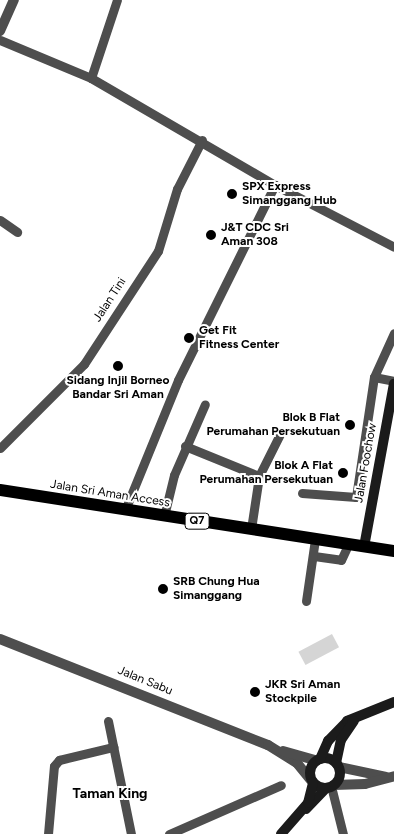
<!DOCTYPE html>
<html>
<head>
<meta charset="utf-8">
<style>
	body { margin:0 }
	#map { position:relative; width:394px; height:834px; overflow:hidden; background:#fff; font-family:Figtree,sans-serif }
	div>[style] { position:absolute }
	.green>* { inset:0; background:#d5d5d5; transform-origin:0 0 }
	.minor>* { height:9px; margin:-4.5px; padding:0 4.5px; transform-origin:4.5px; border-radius:4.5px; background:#4e4e4e }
	.tertiary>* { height:10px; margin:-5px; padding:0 5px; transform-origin:5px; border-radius:5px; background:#4e4e4e }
	.secondary>* { height:10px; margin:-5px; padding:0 5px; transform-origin:5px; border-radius:5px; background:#1b1b1b }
	.secondary>.ring { margin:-5px; padding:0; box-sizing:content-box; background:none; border:10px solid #1b1b1b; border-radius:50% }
	.primary>* { height:12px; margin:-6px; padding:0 6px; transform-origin:6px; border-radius:6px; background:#000 }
	.dots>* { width:14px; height:14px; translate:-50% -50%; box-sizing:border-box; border:2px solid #fff; border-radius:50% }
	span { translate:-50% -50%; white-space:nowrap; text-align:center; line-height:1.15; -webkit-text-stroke:4px #fff; paint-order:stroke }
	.shield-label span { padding:1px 4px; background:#fff; border:1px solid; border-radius:4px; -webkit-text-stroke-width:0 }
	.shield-label { font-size:11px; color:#000; font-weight:700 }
	.poi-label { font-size:12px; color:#000; font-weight:700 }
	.left { translate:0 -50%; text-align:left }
	.right { translate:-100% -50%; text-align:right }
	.street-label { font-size:12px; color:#000 }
	.neighbourhood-label { font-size:14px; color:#000; font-weight:700 }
</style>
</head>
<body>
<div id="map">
	<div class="green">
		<i style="left:332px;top:634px;width:15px;height:38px;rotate:62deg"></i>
	</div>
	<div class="minor">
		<i style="left:0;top:40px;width:99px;rotate:22.7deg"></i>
		<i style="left:91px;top:78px;width:213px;rotate:30.2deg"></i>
		<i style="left:275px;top:185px;width:134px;rotate:27.5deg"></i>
		<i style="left:91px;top:78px;width:82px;rotate:-71.6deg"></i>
		<i style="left:0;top:220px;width:21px;rotate:35deg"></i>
		<i style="left:374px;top:377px;width:20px;rotate:11deg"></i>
		<i style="left:185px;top:446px;width:80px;rotate:22.1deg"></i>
		<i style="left:0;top:448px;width:119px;rotate:-45deg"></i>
		<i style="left:84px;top:364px;width:135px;rotate:-56.8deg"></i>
		<i style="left:158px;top:251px;width:65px;rotate:-73deg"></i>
		<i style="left:177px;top:189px;width:55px;rotate:-63deg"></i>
		<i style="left:302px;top:493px;width:54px;rotate:4.2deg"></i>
		<i style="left:356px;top:497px;width:121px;rotate:-81.5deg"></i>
		<i style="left:374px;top:377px;width:48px;rotate:-65.6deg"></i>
		<i style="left:125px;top:510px;width:140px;rotate:-67.8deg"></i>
		<i style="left:178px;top:380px;width:218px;rotate:-63.6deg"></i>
		<i style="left:164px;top:516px;width:42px;rotate:-76.3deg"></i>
		<i style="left:174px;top:475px;width:77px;rotate:-66.4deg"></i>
		<i style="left:251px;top:529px;width:54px;rotate:-81.4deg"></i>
		<i style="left:259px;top:476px;width:47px;rotate:-63.4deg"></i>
		<i style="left:314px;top:556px;width:27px;rotate:8deg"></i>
		<i style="left:341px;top:560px;width:17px;rotate:-65deg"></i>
		<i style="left:306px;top:601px;width:63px;rotate:-81.7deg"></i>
		<i style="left:108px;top:721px;width:115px;rotate:78.5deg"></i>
		<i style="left:331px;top:786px;width:49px;rotate:76deg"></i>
		<i style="left:48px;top:834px;width:68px;rotate:-85deg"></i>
		<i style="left:54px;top:766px;width:8px;rotate:-50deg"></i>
		<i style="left:59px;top:760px;width:56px;rotate:-13.5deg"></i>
		<i style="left:169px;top:834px;width:122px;rotate:-23.6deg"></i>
	</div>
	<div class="tertiary">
		<i style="left:0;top:31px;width:34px;rotate:-66deg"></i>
		<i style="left:0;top:639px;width:288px;rotate:21.6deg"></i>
		<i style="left:268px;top:745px;width:34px;rotate:32deg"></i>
		<i style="left:297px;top:763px;width:22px;rotate:51deg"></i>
		<i style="left:283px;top:751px;width:35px;rotate:16deg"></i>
		<i style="left:339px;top:767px;width:48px;rotate:12deg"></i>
		<i style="left:334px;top:785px;width:31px;rotate:-2deg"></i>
		<i style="left:365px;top:784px;width:30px;rotate:-15deg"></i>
	</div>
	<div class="secondary">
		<i style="left:364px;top:547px;width:166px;rotate:-79.6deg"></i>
		<i class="ring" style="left:310px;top:758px;width:20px;height:20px"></i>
		<i style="left:320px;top:759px;width:20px;rotate:-66deg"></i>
		<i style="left:328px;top:741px;width:28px;rotate:-46deg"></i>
		<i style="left:347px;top:721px;width:51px;rotate:-22deg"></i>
		<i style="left:336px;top:763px;width:24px;rotate:-78deg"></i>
		<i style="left:341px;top:740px;width:23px;rotate:-56deg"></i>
		<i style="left:306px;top:809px;width:29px;rotate:-46deg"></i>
		<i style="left:281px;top:834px;width:41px;rotate:-48.9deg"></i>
		<i style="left:308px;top:803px;width:21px;rotate:-76deg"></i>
	</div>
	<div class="primary">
		<i style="left:0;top:490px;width:399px;rotate:8.8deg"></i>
	</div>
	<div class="dots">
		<i style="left:232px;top:194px;background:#000"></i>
		<i style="left:211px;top:235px;background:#000"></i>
		<i style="left:189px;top:338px;background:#000"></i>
		<i style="left:118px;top:366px;background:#000"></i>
		<i style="left:350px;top:425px;background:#000"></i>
		<i style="left:343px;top:473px;background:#000"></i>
		<i style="left:163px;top:589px;background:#000"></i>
		<i style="left:255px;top:692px;background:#000"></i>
	</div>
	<div class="shield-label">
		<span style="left:197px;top:521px">Q7</span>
	</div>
	<div class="poi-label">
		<span class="left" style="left:242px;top:194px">SPX Express<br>Simanggang Hub</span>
		<span class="left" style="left:221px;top:235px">J&amp;T CDC Sri<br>Aman 308</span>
		<span class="left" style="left:199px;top:338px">Get Fit<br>Fitness Center</span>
		<span style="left:118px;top:388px">Sidang Injil Borneo<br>Bandar Sri Aman</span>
		<span class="right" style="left:340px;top:425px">Blok B Flat<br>Perumahan Persekutuan</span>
		<span class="right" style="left:333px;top:473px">Blok A Flat<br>Perumahan Persekutuan</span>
		<span class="left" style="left:173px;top:589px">SRB Chung Hua<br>Simanggang</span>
		<span class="left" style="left:265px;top:692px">JKR Sri Aman<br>Stockpile</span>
	</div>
	<div class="street-label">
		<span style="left:110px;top:300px;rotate:-57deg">Jalan Tini</span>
		<span style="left:366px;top:463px;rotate:-80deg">Jalan Foochow</span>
		<span style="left:110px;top:494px;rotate:9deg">Jalan Sri Aman Access</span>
		<span style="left:145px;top:681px;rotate:22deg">Jalan Sabu</span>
	</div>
	<div class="neighbourhood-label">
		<span style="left:110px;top:794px">Taman King</span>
	</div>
</div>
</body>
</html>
